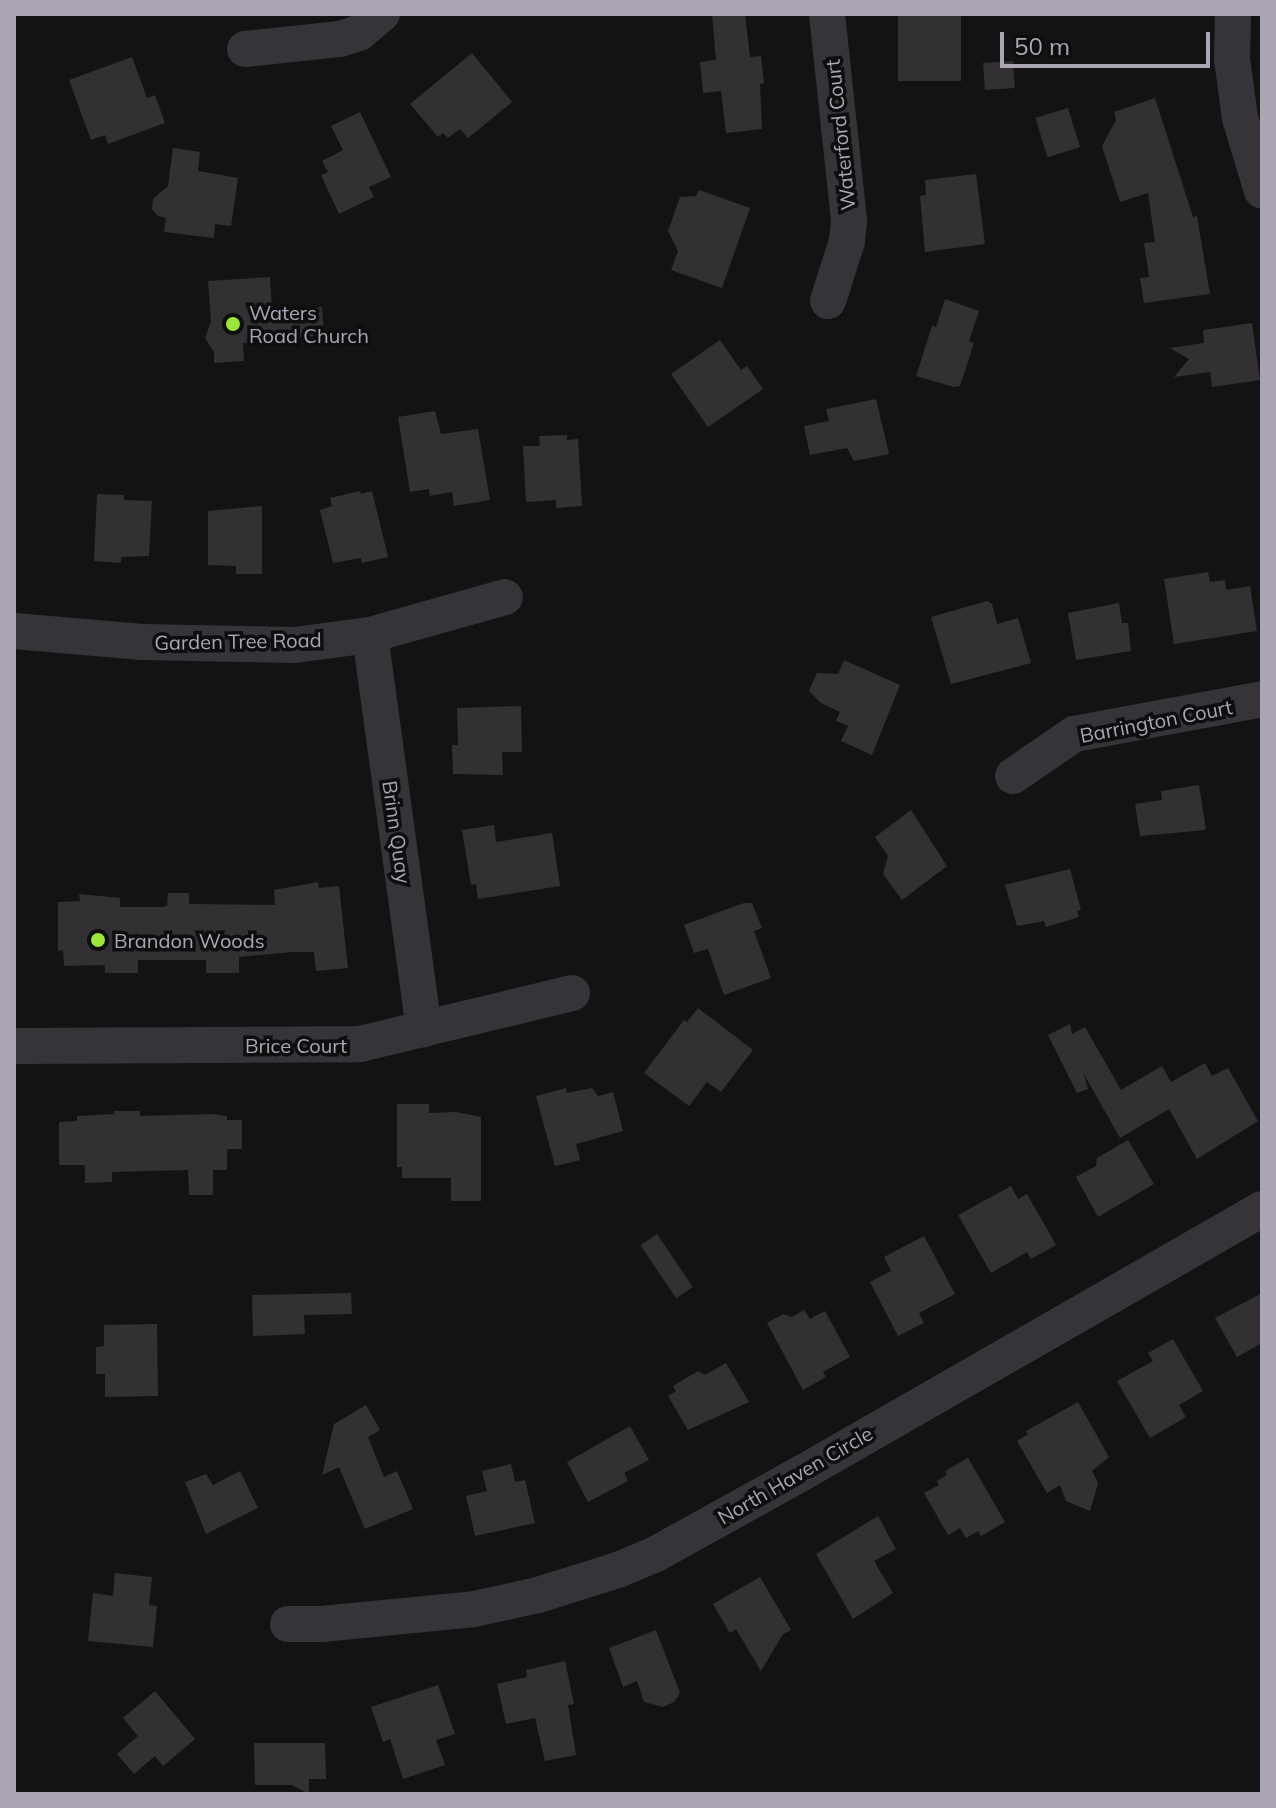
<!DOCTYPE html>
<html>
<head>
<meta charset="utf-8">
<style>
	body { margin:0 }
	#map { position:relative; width:1276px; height:1808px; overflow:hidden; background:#141314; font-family:Mulish,sans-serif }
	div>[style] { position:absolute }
	.building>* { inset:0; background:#323033; transform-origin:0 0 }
	.minor>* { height:36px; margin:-18px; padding:0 18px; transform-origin:18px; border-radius:18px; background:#373439 }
	.dots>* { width:22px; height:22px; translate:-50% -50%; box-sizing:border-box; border:4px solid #0f0e0f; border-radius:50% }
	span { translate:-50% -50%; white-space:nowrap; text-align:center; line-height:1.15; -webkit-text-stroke:7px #0f0e0f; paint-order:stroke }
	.street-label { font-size:20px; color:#aca5b4 }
	.poi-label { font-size:20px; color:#aca5b4 }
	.left { translate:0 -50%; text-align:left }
	.frame { position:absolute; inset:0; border:16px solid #aca5b4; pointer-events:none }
	.scale { position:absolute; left:1000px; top:32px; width:210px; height:36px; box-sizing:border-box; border:4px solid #aca5b4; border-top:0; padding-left:10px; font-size:24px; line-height:28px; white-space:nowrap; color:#aca5b4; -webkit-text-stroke:6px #0f0e0f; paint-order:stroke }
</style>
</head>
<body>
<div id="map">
	<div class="building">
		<i style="clip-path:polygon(712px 14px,745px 14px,750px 57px,761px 56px,764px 83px,760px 84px,762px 129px,726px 133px,721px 91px,703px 93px,700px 62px,716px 60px)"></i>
		<i style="left:898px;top:14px;width:63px;height:67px"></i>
		<i style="clip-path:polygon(472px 53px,512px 102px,468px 138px,460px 129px,448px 138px,443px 133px,438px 137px,410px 104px)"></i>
		<i style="clip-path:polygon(132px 57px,147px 98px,155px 95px,165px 123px,108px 144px,105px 135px,91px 140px,69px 80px)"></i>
		<i style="left:1013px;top:61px;width:27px;height:30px;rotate:86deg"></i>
		<i style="clip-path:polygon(1155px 98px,1193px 217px,1197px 216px,1210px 294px,1144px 303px,1140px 278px,1149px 277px,1144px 243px,1155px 242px,1148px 193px,1120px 202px,1102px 146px,1116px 120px,1114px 112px)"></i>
		<i style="left:1068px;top:108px;width:41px;height:34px;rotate:73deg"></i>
		<i style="clip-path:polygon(360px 112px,391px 177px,369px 187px,374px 197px,339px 214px,321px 175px,328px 172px,322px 161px,343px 150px,331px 126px)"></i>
		<i style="clip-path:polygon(173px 148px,200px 152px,198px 171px,238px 178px,231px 226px,215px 224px,214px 238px,164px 232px,166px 218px,158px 216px,152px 209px,153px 199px,168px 186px)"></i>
		<i style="clip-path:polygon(976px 174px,985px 244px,925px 252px,920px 196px,926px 195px,925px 180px)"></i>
		<i style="clip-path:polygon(699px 190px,750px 208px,722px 288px,671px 270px,678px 251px,668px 231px,680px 197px,696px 196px)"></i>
		<i style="clip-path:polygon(270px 277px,272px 311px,322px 307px,324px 335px,243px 343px,244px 361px,214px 363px,214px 352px,205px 338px,211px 322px,208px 281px)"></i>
		<i style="clip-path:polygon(945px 299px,979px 311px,969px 341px,974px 343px,960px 386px,954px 387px,916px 376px,932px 326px,936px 327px)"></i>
		<i style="clip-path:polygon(1252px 323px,1260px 380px,1212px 387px,1210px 372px,1174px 377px,1189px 359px,1170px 348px,1204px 343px,1203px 330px)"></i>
		<i style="clip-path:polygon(720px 340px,741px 370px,747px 366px,763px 389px,708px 427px,671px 374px)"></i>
		<i style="clip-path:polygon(876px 399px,889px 454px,854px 461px,847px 448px,810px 455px,804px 426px,829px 421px,826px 409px)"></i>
		<i style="clip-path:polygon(435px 411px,441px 434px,478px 429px,490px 500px,454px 506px,452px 492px,430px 496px,429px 489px,410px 492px,398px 417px)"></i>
		<i style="clip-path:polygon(567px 435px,567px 440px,578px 439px,582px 506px,556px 508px,556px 500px,526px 502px,523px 446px,540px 446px,539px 436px)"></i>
		<i style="clip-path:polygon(360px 491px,361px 494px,372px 491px,388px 557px,362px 563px,361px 558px,333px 563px,320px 510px,332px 506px,330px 498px)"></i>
		<i style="clip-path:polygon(97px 494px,124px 495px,124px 500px,152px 501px,149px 556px,121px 557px,121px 563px,94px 561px)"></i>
		<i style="clip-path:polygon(262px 506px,262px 574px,236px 574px,236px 566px,208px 565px,208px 511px)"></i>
		<i style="clip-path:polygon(1208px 572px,1210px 582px,1225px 580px,1226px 590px,1250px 586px,1257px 631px,1174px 644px,1164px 579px)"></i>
		<i style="clip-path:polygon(987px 601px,992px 604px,997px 624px,1018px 618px,1031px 663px,951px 684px,931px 617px)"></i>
		<i style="clip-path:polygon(1119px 603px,1122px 623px,1128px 623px,1131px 651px,1076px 660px,1068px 613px)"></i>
		<i style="clip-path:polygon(844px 660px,900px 685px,872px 755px,841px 741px,848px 726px,836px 721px,840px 712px,821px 703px,809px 691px,817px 673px,838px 674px)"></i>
		<i style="clip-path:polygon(521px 706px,522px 752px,502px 752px,503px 775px,453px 774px,452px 745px,458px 745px,457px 708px)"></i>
		<i style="clip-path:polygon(1199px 785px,1206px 830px,1140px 836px,1135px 804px,1162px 800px,1161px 791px)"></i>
		<i style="clip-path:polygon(911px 810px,947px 866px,902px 900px,883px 874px,888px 856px,875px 837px)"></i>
		<i style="clip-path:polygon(494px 825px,496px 842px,552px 833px,560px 886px,478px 899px,476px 884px,471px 885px,462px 830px)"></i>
		<i style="clip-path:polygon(1070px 869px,1081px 910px,1077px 911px,1079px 917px,1046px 927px,1044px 921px,1017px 926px,1005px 885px)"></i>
		<i style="clip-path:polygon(318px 882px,319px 888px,339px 886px,348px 968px,316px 971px,314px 952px,293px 952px,239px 957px,239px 973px,206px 973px,206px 960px,138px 960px,138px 973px,105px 973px,105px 965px,64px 966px,63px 950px,58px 951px,58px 902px,80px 901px,79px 894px,120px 898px,120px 907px,163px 907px,167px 906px,168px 893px,189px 893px,189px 904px,275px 905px,274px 890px)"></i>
		<i style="clip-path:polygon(744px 903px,752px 903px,762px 928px,754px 931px,771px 978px,724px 995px,708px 949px,694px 953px,684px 925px)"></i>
		<i style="clip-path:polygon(698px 1008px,753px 1050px,721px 1092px,707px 1082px,689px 1106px,644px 1073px,684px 1020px,687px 1022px)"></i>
		<i style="clip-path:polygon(1070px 1024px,1072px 1034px,1085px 1027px,1121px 1090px,1162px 1066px,1171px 1082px,1205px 1063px,1212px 1076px,1228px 1068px,1258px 1121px,1197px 1159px,1169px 1109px,1120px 1138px,1084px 1074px,1088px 1089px,1077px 1093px,1048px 1035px)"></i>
		<i style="clip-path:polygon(566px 1088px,567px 1093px,592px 1088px,598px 1096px,613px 1092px,623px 1131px,576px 1144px,580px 1160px,555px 1166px,536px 1096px)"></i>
		<i style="clip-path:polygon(397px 1104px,429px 1104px,429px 1113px,456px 1112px,481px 1117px,481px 1201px,451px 1201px,451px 1178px,402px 1178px,402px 1167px,397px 1167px)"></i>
		<i style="clip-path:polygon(114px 1111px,140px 1111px,140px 1116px,213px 1114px,227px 1116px,227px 1120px,242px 1120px,242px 1149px,227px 1149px,227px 1170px,213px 1170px,213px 1195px,189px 1195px,188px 1170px,112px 1172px,112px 1182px,85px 1183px,85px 1165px,59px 1165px,59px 1122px,77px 1121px,77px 1116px,114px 1114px)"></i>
		<i style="clip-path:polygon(1128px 1140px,1154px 1184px,1098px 1217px,1076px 1177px,1096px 1166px,1097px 1158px)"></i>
		<i style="clip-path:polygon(1011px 1186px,1018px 1199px,1027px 1194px,1056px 1245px,1031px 1259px,1027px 1252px,991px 1273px,958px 1215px)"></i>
		<i style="left:657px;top:1234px;width:64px;height:20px;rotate:56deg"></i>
		<i style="clip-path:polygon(924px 1236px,955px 1294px,919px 1313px,924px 1323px,898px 1336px,870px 1282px,891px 1271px,884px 1257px)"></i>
		<i style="clip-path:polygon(351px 1293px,352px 1314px,304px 1315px,305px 1334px,253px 1336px,252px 1295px)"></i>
		<i style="clip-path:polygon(1262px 1293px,1262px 1343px,1237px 1357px,1215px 1318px)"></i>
		<i style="clip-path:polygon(804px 1310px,810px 1319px,825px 1311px,850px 1357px,823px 1372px,826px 1377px,803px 1390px,767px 1323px,783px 1314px,792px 1317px)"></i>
		<i style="clip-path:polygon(157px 1324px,158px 1396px,105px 1397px,105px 1374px,96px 1374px,96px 1347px,104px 1346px,104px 1325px)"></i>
		<i style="clip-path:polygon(1173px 1339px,1203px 1391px,1179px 1405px,1186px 1417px,1150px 1438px,1117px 1381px,1153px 1361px,1148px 1353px)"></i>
		<i style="clip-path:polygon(726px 1363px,749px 1402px,688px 1430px,668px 1396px,676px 1391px,673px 1386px,698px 1371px,705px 1375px)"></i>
		<i style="clip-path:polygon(1078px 1402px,1109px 1457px,1092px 1471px,1098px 1483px,1090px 1511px,1066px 1501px,1060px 1485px,1047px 1493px,1017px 1441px,1028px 1434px,1026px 1431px)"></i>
		<i style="clip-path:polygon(366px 1405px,380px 1430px,368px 1437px,384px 1477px,397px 1471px,413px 1509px,365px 1529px,339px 1467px,322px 1475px,334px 1424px)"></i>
		<i style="clip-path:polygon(630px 1426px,649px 1460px,624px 1473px,628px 1481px,588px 1502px,567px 1462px)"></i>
		<i style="clip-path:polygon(968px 1458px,1005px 1522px,981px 1536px,978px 1531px,966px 1538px,960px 1528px,948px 1535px,924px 1493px,939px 1485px,937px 1481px,947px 1475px,945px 1471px)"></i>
		<i style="clip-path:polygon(511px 1464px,515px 1482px,525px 1480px,535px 1523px,475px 1536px,466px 1496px,487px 1491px,482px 1471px)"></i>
		<i style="clip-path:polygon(240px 1471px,258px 1508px,206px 1534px,185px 1482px,206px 1474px,213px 1485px)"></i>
		<i style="clip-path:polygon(878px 1516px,896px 1549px,874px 1561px,893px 1593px,853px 1619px,816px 1554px)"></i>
		<i style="clip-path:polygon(115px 1573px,152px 1577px,149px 1605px,157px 1606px,153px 1647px,88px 1641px,93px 1593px,113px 1596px)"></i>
		<i style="clip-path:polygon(760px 1577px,791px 1630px,783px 1634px,761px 1671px,736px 1629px,730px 1633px,713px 1604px)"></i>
		<i style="clip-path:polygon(656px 1630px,680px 1693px,674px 1702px,663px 1707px,644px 1702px,637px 1681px,623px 1687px,609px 1648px)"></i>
		<i style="clip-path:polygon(565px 1661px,574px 1704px,568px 1705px,576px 1755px,545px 1761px,535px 1718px,506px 1724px,497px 1684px,527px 1677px,526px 1670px)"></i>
		<i style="clip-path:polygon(438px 1685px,455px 1734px,436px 1740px,445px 1765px,403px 1779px,390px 1739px,383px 1742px,371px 1707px)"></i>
		<i style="clip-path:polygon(155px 1691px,195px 1739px,163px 1766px,155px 1756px,134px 1774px,117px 1754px,138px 1736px,123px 1718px)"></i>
		<i style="clip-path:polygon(254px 1743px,325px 1743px,326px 1779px,309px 1779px,309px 1794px,292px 1785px,255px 1785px)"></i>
	</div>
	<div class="minor">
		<i style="left:827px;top:14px;width:208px;rotate:83.9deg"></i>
		<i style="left:849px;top:221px;width:20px;rotate:96deg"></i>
		<i style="left:847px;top:241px;width:63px;rotate:107.6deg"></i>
		<i style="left:1233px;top:14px;width:45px;rotate:91.3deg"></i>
		<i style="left:1232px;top:59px;width:60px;rotate:82.3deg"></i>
		<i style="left:1240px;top:118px;width:76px;rotate:73.2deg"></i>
		<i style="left:245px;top:49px;width:96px;rotate:-6deg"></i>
		<i style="left:340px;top:39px;width:20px;rotate:-18deg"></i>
		<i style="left:359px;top:33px;width:30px;rotate:-40deg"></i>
		<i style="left:14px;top:631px;width:129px;rotate:4.9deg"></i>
		<i style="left:143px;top:642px;width:152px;rotate:1.1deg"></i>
		<i style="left:295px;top:645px;width:76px;rotate:-7.6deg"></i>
		<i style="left:370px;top:635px;width:140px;rotate:-15.7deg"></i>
		<i style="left:370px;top:635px;width:398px;rotate:82.2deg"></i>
		<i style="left:1013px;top:776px;width:74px;rotate:-34.5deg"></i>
		<i style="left:1074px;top:734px;width:191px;rotate:-10.5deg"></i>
		<i style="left:14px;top:1046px;width:346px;rotate:-0.3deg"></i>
		<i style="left:360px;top:1044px;width:218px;rotate:-13.5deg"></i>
		<i style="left:288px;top:1624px;width:34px"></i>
		<i style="left:322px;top:1624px;width:153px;rotate:-5.6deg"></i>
		<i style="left:474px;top:1609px;width:66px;rotate:-12.3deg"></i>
		<i style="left:538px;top:1595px;width:84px;rotate:-17.4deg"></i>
		<i style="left:618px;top:1570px;width:39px;rotate:-23deg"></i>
		<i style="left:654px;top:1555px;width:169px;rotate:-29deg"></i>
		<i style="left:802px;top:1473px;width:530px;rotate:-29.85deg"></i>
	</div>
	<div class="dots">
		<i style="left:233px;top:324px;background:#9de53a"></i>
		<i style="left:98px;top:940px;background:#9de53a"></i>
	</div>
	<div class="street-label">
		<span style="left:840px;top:135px;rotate:-96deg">Waterford Court</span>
		<span style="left:238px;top:641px;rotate:-1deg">Garden Tree Road</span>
		<span style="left:1156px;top:721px;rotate:-11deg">Barrington Court</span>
		<span style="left:397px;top:832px;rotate:82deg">Brinn Quay</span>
		<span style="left:296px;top:1045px">Brice Court</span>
		<span style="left:795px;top:1475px;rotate:-30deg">North Haven Circle</span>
	</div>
	<div class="poi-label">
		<span class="left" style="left:249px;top:324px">Waters<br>Road Church</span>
		<span class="left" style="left:114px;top:940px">Brandon Woods</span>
	</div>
	<div class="frame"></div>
	<div class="scale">50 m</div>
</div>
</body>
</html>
